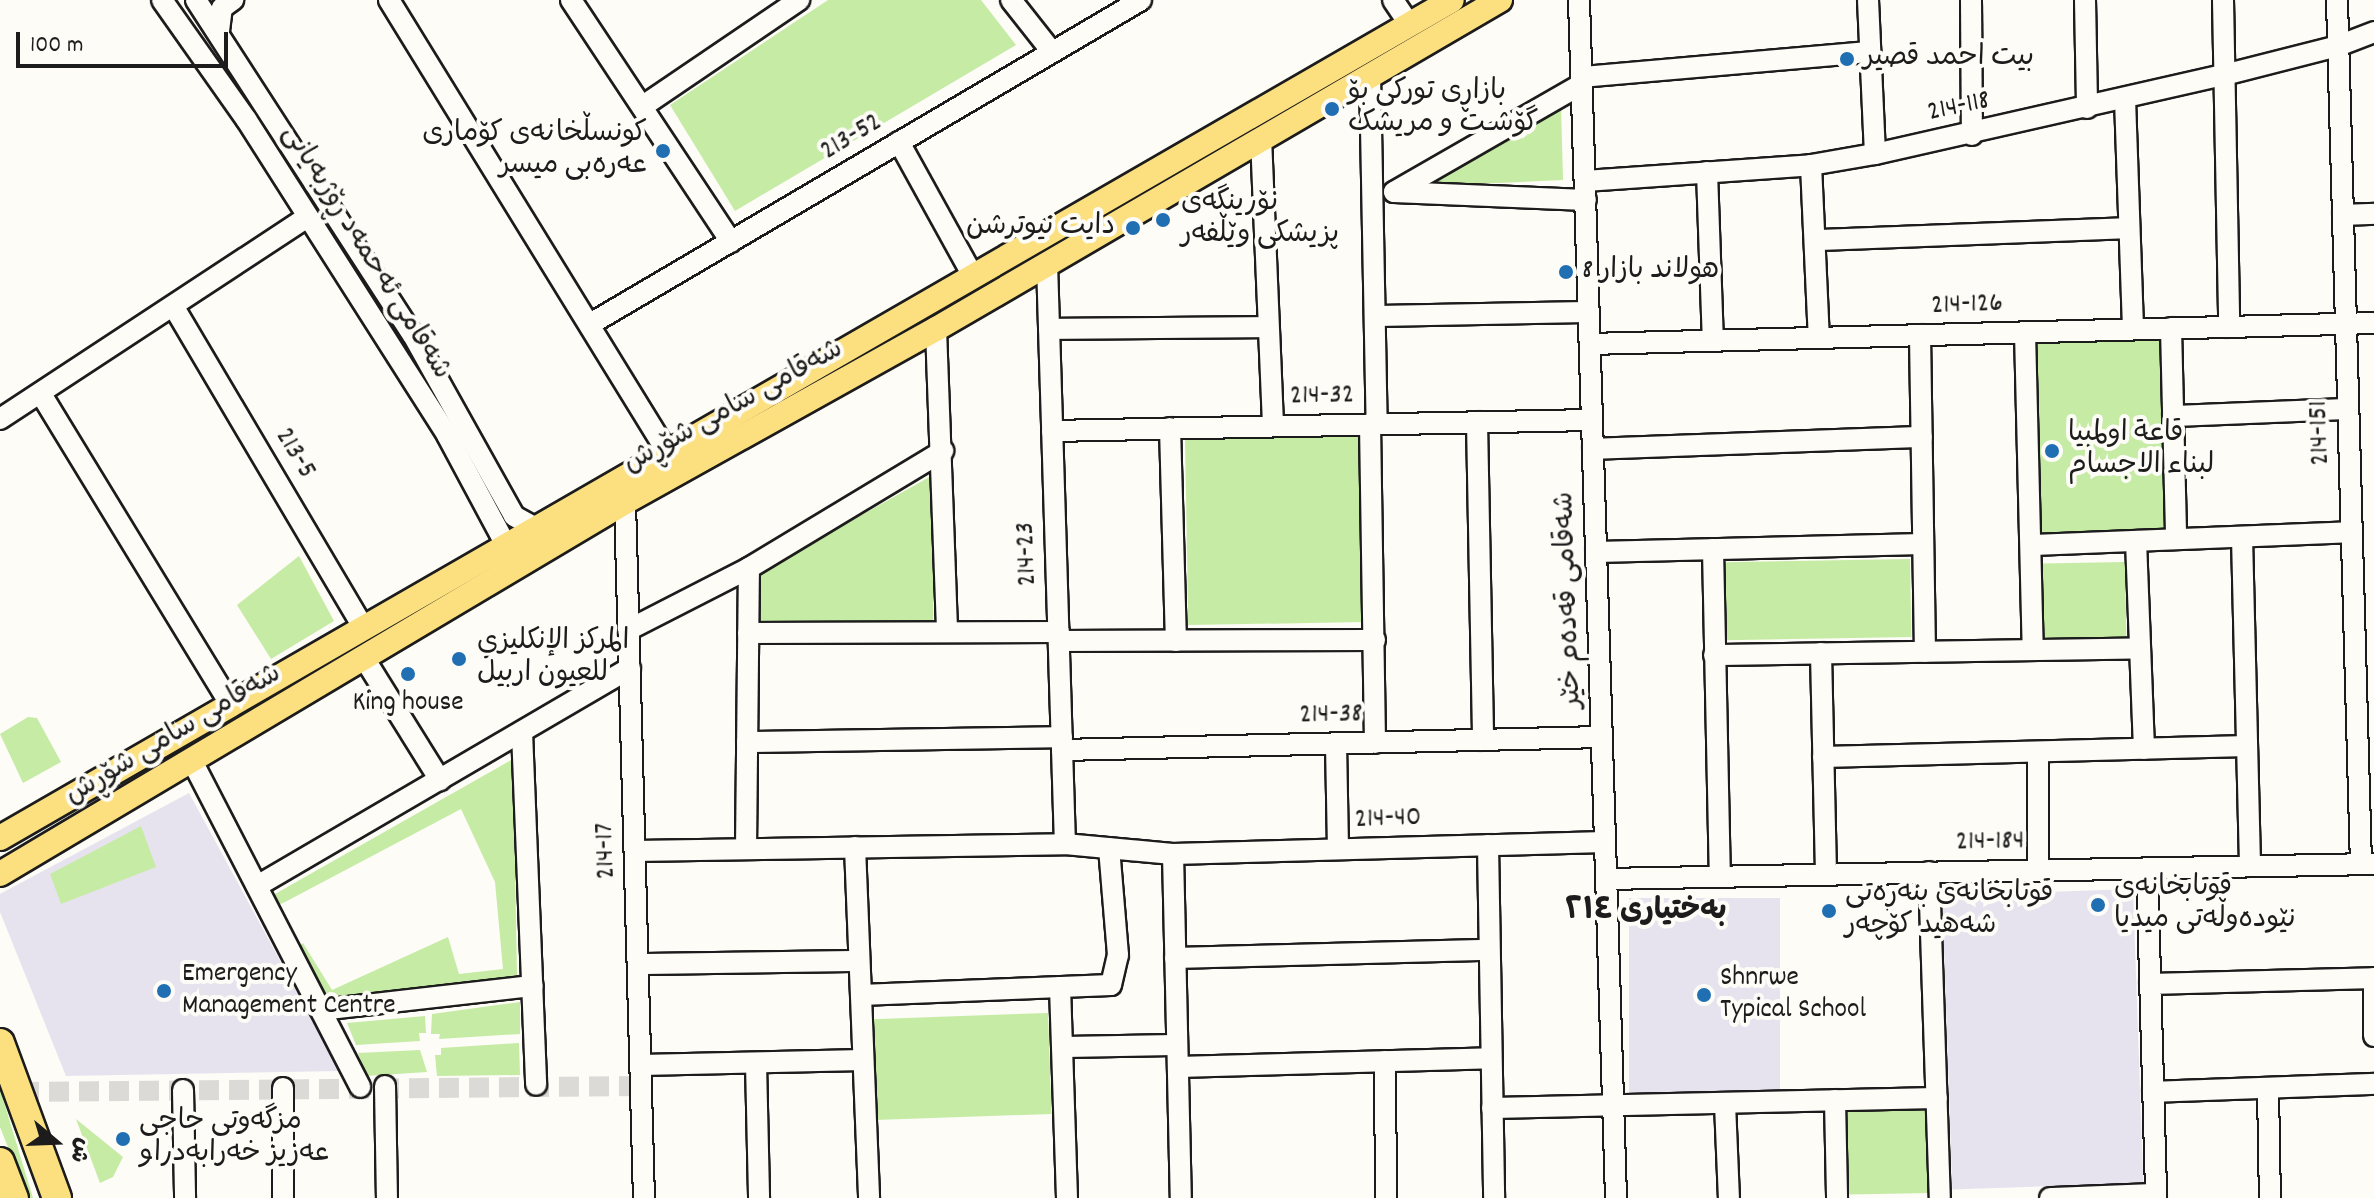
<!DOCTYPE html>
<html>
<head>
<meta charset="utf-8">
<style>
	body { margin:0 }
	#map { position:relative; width:2374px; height:1198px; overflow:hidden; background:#fdfcf7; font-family:Dekko,"Playpen Sans Arabic",sans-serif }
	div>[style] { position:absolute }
	.built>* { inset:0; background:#e7e3ee; transform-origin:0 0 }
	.green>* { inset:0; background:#c6eba5; transform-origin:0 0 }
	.minor-tunnel>* { height:20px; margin-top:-10px; transform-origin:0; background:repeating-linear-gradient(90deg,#dbdad6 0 20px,transparent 0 30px) }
	.roads { filter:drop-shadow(2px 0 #1c1c1c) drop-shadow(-2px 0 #1c1c1c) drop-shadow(0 2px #1c1c1c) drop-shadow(0 -2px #1c1c1c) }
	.minor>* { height:20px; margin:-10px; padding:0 10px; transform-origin:10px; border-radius:10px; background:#fdfcf7 }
	.major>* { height:24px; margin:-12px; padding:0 12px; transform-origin:12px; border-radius:12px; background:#fce080 }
	.highway>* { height:28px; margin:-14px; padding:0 14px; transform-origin:14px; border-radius:14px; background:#fce080 }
	.dots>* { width:22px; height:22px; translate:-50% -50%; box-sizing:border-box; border:4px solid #fdfcf7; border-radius:50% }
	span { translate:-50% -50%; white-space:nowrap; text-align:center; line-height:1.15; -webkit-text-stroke:8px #fdfcf7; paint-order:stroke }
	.poi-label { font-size:28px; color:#1c1c1c }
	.left { translate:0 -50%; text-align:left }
	.right { translate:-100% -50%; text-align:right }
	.street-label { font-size:28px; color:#1c1c1c }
	.neighbourhood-label { font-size:30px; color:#1c1c1c; font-weight:700 }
	.north { position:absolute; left:16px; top:1102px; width:80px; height:80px; -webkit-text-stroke:6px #fdfcf7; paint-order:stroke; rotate:109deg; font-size:22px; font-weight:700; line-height:32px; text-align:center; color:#1c1c1c }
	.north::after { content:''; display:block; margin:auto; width:28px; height:36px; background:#1c1c1c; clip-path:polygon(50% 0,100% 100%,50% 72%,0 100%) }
	.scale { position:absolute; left:16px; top:32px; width:212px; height:36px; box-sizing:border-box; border:4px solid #1c1c1c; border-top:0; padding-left:10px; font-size:24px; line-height:28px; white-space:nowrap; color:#1c1c1c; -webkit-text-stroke:6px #fdfcf7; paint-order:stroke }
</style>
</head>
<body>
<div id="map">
	<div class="built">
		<i style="clip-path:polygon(189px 793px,340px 1071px,66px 1076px,0 912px,0 894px)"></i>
		<i style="left:2133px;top:889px;width:294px;height:191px;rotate:88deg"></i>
		<i style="left:1629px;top:898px;width:151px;height:197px"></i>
	</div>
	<div class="green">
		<i style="clip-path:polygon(828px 0,981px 0,1016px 45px,735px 211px,670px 105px)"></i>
		<i style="clip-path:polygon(1561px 107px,1563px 180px,1428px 186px)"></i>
		<i style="left:2171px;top:328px;width:211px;height:146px;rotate:89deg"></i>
		<i style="left:1362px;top:436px;width:186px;height:177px;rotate:89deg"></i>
		<i style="clip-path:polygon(933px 475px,933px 621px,757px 622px,758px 573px)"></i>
		<i style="clip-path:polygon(299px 556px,334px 621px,271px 659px,237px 605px)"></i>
		<i style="left:1910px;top:559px;width:78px;height:185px;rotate:89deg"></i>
		<i style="left:2125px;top:562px;width:82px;height:83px;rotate:89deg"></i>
		<i style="clip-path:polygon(28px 717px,37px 718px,61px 762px,23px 783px,0 734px)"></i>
		<i style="clip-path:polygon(513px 759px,517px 975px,324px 1007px,294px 949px,303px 943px,332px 990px,448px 937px,459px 974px,503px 969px,495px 882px,461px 809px,285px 902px,278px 905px,275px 894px)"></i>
		<i style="clip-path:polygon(141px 826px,156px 867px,61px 904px,50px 874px)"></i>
		<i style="clip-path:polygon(520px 1002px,520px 1034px,439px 1039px,440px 1034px,431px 1034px,432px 1014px)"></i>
		<i style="left:1048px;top:1013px;width:101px;height:177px;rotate:88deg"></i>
		<i style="clip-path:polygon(425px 1016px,426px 1033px,419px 1033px,420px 1041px,356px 1045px,347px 1023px)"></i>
		<i style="clip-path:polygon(519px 1043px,520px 1075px,437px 1076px,435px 1055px,441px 1055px,441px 1048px)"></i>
		<i style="clip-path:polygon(420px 1050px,427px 1072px,366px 1076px,358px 1053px)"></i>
		<i style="clip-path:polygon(0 1089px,33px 1198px,28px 1198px,0 1127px)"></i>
		<i style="left:1928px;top:1108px;width:85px;height:81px;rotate:89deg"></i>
		<i style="clip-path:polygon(76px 1119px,123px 1157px,113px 1177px,100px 1183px)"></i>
	</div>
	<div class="minor-tunnel">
		<i style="left:19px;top:1092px;width:623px;rotate:-0.55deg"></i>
	</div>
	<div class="roads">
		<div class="minor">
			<i style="left:162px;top:0;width:146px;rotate:54.8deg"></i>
			<i style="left:246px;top:119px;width:375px;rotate:57.5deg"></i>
			<i style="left:447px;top:435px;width:125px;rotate:61.8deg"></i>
			<i style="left:196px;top:0;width:399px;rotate:57.1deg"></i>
			<i style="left:413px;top:335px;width:207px;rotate:60.8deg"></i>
			<i style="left:514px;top:516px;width:25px;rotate:29deg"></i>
			<i style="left:389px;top:0;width:534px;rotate:58.39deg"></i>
			<i style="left:571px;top:0;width:290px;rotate:56.5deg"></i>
			<i style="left:1011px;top:0;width:66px;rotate:51.7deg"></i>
			<i style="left:1393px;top:0;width:29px;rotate:56deg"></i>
			<i style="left:1579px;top:0;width:1199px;rotate:88.23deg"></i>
			<i style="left:1868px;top:0;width:154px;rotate:87.4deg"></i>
			<i style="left:1971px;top:0;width:135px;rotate:89.6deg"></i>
			<i style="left:2085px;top:0;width:108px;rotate:88.9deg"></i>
			<i style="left:2223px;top:0;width:327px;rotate:88.9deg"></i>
			<i style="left:2337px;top:0;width:864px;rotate:88.41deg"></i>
			<i style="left:219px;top:31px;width:23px;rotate:-83deg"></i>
			<i style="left:222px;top:8px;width:14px;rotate:-36deg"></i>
			<i style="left:1370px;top:75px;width:349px;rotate:88.9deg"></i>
			<i style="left:1582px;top:77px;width:289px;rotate:-5deg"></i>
			<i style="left:2125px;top:99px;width:230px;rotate:88deg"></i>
			<i style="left:643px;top:106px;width:189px;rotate:-34.2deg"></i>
			<i style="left:1261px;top:138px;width:288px;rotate:87.6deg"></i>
			<i style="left:899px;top:142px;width:153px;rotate:61.1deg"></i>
			<i style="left:1811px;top:165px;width:173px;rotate:87.4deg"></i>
			<i style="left:1707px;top:172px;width:169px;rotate:88deg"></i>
			<i style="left:1585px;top:181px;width:227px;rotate:-4deg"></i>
			<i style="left:1811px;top:165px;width:65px;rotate:-9.8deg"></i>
			<i style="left:1875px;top:154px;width:358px;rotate:-12.8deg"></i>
			<i style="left:2224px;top:75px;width:118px;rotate:-14.3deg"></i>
			<i style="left:2338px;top:46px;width:39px;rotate:-21deg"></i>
			<i style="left:1394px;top:192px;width:217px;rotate:-29.9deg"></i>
			<i style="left:1394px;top:192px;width:192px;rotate:2.4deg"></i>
			<i style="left:2343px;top:215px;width:31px;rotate:-2deg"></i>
			<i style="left:1817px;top:240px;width:311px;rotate:-2.2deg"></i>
			<i style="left:1047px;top:263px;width:581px;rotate:88.23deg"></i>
			<i style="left:175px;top:309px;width:371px;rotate:59.4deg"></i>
			<i style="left:1375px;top:316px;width:214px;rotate:-1.1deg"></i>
			<i style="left:592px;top:323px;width:637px;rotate:-30.47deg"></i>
			<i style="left:2171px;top:328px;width:211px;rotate:88.6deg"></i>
			<i style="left:936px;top:329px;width:303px;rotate:87.9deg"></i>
			<i style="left:1049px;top:329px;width:219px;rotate:-0.5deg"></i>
			<i style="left:2025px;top:332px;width:318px;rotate:88.6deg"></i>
			<i style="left:1920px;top:335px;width:317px;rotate:89.1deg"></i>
			<i style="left:1590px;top:344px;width:784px;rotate:-1.53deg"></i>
			<i style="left:41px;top:394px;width:364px;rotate:58.6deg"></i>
			<i style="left:2173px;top:416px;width:175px;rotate:-2.3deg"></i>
			<i style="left:0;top:419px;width:368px;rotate:-33.3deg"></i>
			<i style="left:1477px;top:422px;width:318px;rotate:88.9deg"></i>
			<i style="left:1370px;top:424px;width:319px;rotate:89.1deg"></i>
			<i style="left:1170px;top:428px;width:213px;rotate:88.4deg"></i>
			<i style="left:1052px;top:431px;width:540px;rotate:-1.17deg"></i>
			<i style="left:1593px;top:449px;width:329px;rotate:-2.1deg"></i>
			<i style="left:625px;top:502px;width:696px;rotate:88.44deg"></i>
			<i style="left:2242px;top:537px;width:329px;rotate:88.6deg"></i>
			<i style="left:2136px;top:541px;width:208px;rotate:87.8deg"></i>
			<i style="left:2031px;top:545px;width:321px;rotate:-2.3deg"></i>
			<i style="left:1713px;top:549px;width:327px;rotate:88.8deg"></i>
			<i style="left:1596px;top:552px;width:327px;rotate:-1.4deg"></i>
			<i style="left:628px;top:630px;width:136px;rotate:-27.1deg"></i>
			<i style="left:749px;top:568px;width:227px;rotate:-31.1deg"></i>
			<i style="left:748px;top:633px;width:311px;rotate:-0.2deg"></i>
			<i style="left:1059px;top:641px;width:316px;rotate:-0.2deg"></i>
			<i style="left:1821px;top:653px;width:221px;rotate:88.7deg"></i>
			<i style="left:1714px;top:655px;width:426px;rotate:-0.9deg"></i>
			<i style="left:364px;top:658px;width:144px;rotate:58.1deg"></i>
			<i style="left:522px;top:732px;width:353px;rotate:87.7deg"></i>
			<i style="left:747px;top:742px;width:315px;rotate:-0.9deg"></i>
			<i style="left:1336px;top:744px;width:105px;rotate:88.9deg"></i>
			<i style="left:1062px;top:750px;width:540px;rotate:-1.38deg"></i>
			<i style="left:2038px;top:752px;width:118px;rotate:90deg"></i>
			<i style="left:1823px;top:757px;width:424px;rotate:-1.5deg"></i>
			<i style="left:191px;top:759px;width:369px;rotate:62.7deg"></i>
			<i style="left:1488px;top:845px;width:353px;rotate:89deg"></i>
			<i style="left:855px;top:847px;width:351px;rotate:87.7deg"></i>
			<i style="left:746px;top:849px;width:281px;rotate:-89.4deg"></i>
			<i style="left:635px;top:851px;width:430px;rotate:-0.9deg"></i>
			<i style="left:1065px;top:844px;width:108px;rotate:5.3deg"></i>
			<i style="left:1173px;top:854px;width:432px;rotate:-1.6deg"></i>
			<i style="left:1173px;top:854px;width:344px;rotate:88.7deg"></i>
			<i style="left:2147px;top:868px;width:330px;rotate:88.4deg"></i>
			<i style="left:1929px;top:872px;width:326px;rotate:88.1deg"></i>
			<i style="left:1606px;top:879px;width:768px;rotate:-1.12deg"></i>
			<i style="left:257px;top:886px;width:432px;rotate:-30.3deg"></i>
			<i style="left:1175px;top:958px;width:314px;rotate:-1.5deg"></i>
			<i style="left:638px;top:964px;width:221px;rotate:-0.8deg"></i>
			<i style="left:2374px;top:978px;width:58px;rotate:90deg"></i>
			<i style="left:2150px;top:984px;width:224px;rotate:-1.5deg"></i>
			<i style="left:1060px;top:987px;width:211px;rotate:88.1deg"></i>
			<i style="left:861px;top:995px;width:250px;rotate:-2.3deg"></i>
			<i style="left:1111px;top:985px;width:31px;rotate:-77deg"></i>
			<i style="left:1118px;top:955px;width:107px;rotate:-94.8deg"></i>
			<i style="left:321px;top:1010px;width:213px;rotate:-6.5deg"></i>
			<i style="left:1062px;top:1047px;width:115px;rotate:-1deg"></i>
			<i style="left:1385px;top:1061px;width:137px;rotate:89.6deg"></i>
			<i style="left:756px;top:1063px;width:135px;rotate:88.7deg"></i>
			<i style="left:641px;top:1065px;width:222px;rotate:-1.3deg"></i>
			<i style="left:1178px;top:1067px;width:313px;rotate:-1.6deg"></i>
			<i style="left:385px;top:1086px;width:112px;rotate:89deg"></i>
			<i style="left:283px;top:1088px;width:110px;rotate:90deg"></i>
			<i style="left:2268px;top:1088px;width:110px;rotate:89deg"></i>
			<i style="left:183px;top:1090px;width:108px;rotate:88.9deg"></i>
			<i style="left:2153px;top:1092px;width:221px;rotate:-2.1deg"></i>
			<i style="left:1835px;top:1100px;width:98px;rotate:88.8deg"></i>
			<i style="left:1725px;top:1104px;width:94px;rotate:87.6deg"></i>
			<i style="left:1492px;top:1108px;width:445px;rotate:-1.3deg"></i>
			<i style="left:2050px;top:1198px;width:106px;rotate:-2.2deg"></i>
		</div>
		<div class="major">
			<i style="left:0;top:838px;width:1676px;rotate:-29.99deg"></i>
			<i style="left:0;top:874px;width:727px;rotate:-30.76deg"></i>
			<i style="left:625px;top:502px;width:356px;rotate:-29.1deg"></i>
			<i style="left:936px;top:329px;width:653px;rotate:-30.26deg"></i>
		</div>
		<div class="highway">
			<i style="left:0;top:1043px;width:165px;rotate:69.8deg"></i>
			<i style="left:0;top:1162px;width:39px;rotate:69deg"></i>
		</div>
	</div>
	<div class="dots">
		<i style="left:1847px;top:59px;background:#1f6fb2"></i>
		<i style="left:1332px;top:109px;background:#1f6fb2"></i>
		<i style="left:663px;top:151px;background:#1f6fb2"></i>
		<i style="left:1163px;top:220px;background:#1f6fb2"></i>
		<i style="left:1133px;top:228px;background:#1f6fb2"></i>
		<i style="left:1566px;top:272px;background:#1f6fb2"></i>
		<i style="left:2052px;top:451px;background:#1f6fb2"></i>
		<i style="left:459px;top:659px;background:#1f6fb2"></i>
		<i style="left:408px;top:674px;background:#1f6fb2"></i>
		<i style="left:2098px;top:905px;background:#1f6fb2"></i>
		<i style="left:1829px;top:911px;background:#1f6fb2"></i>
		<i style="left:164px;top:991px;background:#1f6fb2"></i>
		<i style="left:1704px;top:995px;background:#1f6fb2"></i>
		<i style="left:123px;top:1139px;background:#1f6fb2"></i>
	</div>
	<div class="poi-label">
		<span class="left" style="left:1863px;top:59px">بيت احمد قصير</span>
		<span class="left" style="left:1348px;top:109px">بازاڕی تورکی بۆ<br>گۆشـت و مریشک</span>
		<span class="right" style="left:647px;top:151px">کونسڵخانەی کۆماری<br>عەرەبی میسر</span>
		<span class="left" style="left:1181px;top:220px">نۆرینگەی<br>پزیشکی وێڵفەر</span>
		<span class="right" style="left:1115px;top:228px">دايت نيوترشن</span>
		<span class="left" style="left:1582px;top:272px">هولاند بازار 8</span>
		<span class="left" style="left:2068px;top:451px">قاعة اولمبيا<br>لبناء الاجسام</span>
		<span class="left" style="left:477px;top:659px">المركز الإنكليزي<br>للعيون اربيل</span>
		<span style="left:408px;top:704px">King house</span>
		<span class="left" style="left:2114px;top:905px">قوتابخانەی<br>نێودەوڵەتی میدیا</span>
		<span class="left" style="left:1845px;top:911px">قوتابخانەی بنەڕەتی<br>شەهید کۆچەر</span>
		<span class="left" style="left:182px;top:991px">Emergency<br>Management Centre</span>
		<span class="left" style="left:1720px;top:995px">Shnrwe<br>Typical School</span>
		<span class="left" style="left:139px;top:1139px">مزگەوتی حاجی<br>عەزیز خەرابەدراو</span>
	</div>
	<div class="street-label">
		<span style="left:1959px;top:108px;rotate:-12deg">214-118</span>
		<span style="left:852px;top:138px;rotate:-31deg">213-52</span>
		<span style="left:365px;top:253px;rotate:58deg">شەقامی ئەحمەد ڕۆژبەیانی</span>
		<span style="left:1967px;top:306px;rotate:-2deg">214-126</span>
		<span style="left:1322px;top:397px;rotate:-1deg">214-32</span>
		<span style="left:734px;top:408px;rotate:-29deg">شەقامی سامی شۆڕش</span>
		<span style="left:2321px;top:433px;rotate:-92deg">214-151</span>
		<span style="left:294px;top:454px;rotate:59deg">213-5</span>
		<span style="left:1028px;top:554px;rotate:-92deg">214-23</span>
		<span style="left:1570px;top:600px;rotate:-92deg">شەقامی قەدەم خێر</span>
		<span style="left:1331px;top:716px;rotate:-1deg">214-38</span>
		<span style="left:174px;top:736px;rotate:-31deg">شەقامی سامی شۆڕش</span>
		<span style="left:1388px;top:820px;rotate:-2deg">214-40</span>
		<span style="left:1990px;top:843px;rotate:-1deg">214-184</span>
		<span style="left:607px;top:851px;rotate:-92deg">214-17</span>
	</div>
	<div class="neighbourhood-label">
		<span style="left:1646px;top:913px">بەختیاری ٢١٤</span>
	</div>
	<div class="north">ش</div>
	<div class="scale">100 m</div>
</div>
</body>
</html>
